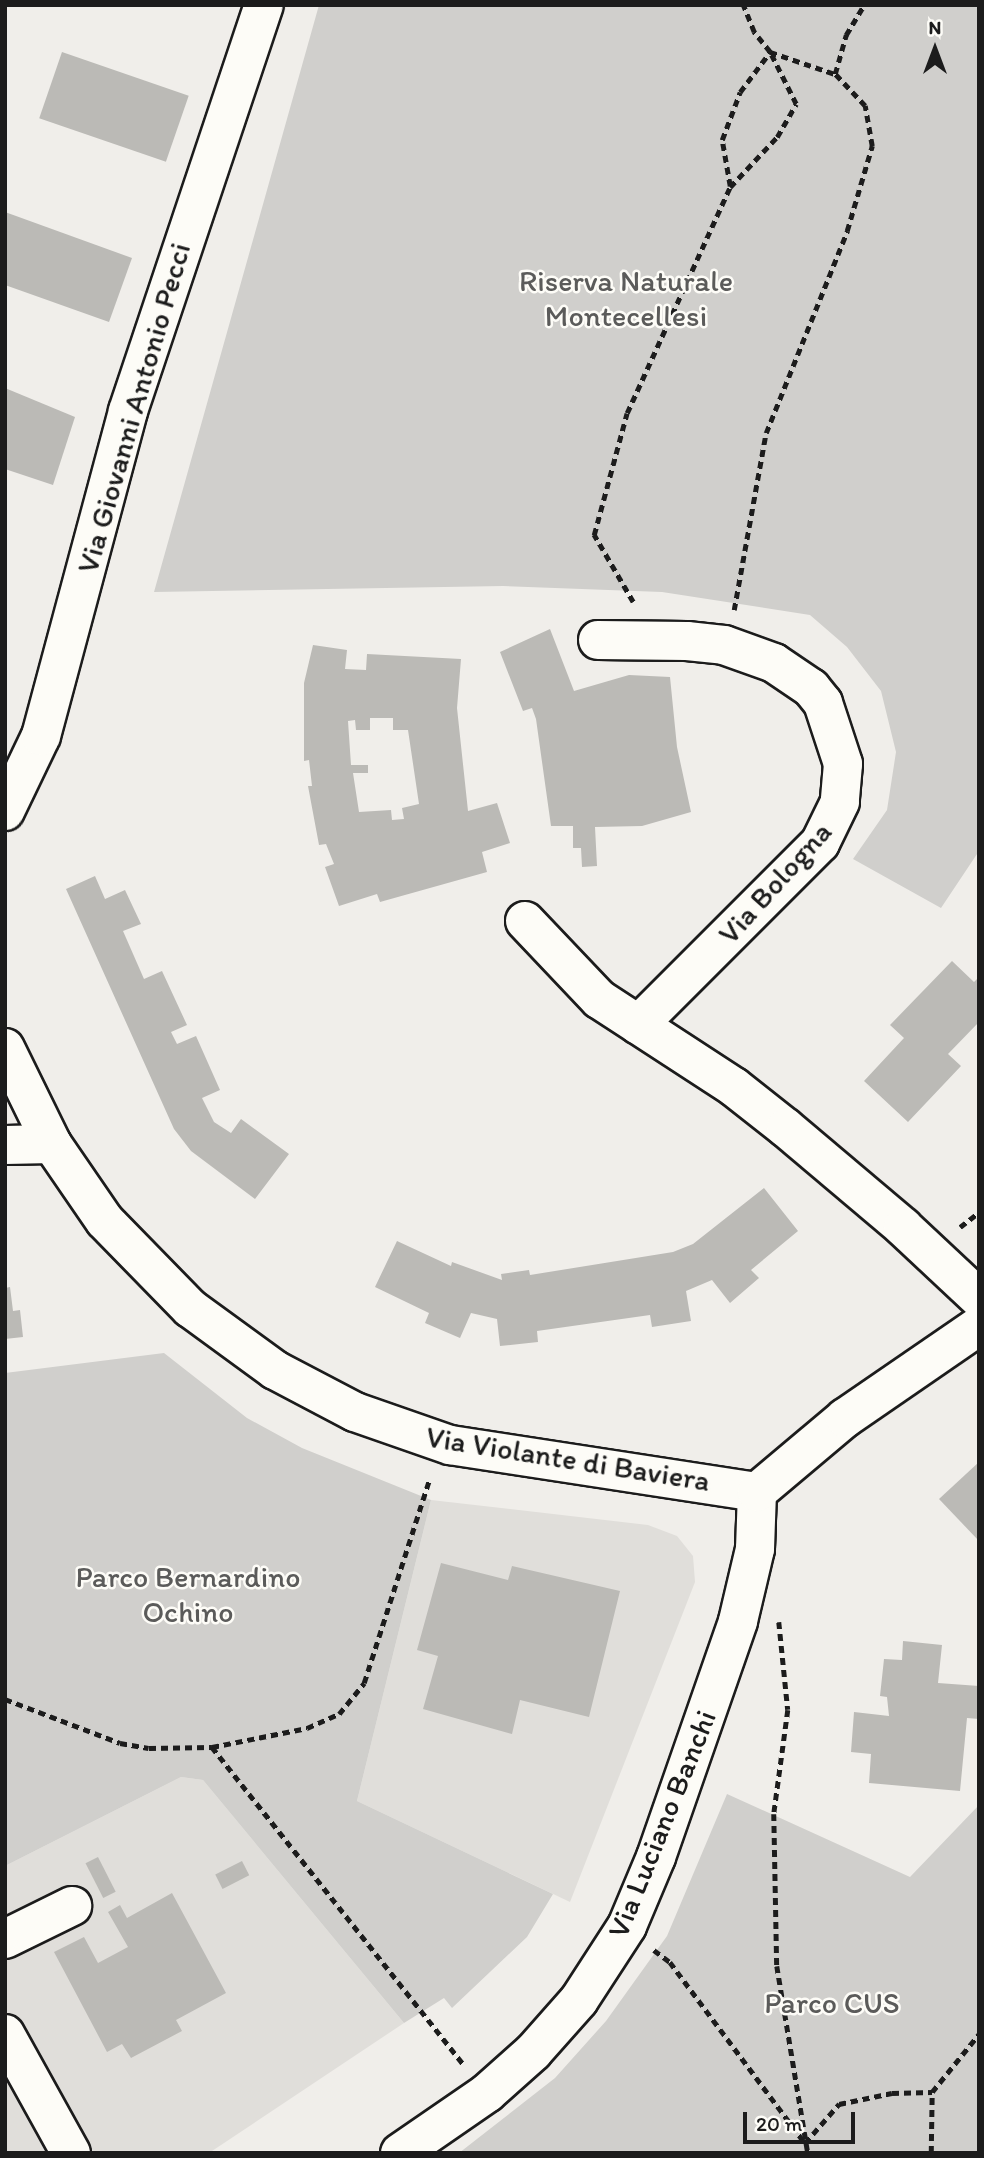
<!DOCTYPE html>
<html>
<head>
<meta charset="utf-8">
<style>
	body { margin:0 }
	#map { position:relative; width:984px; height:2158px; overflow:hidden; background:#f0eeea; font-family:Itim,sans-serif }
	div>[style] { position:absolute }
	.built>* { inset:0; background:#e0deda }
	.green>* { inset:0; background:#d0cfcc }
	.building>* { inset:0; background:#bbbab6; transform-origin:0 0 }
	.path>* { height:4.5px; margin-top:-2.25px; transform-origin:0; background:repeating-linear-gradient(90deg,#1c1c1c 0 7px,transparent 0 12px) }
	.roads { filter:drop-shadow(2px 0 #1c1c1c) drop-shadow(-2px 0 #1c1c1c) drop-shadow(0 2px #1c1c1c) drop-shadow(0 -2px #1c1c1c) }
	.minor>* { height:38px; margin:-19px; padding:0 19px; transform-origin:19px; border-radius:19px; background:#fdfcf7 }
	.major>* { height:38px; margin:-19px; padding:0 19px; transform-origin:19px; border-radius:19px; background:#fdfcf7 }
	span { translate:-50% -50%; white-space:nowrap; text-align:center; line-height:1.15; -webkit-text-stroke:5px #fdfcf7; paint-order:stroke }
	.park-label { font-size:30px; color:#5b5b5a }
	.street-label { font-size:30px; color:#1c1c1c }
	.frame { position:absolute; inset:0; border:7px solid #1c1c1c; pointer-events:none }
	.north { position:absolute; left:900px; top:14px; width:70px; height:70px; -webkit-text-stroke:5px #fdfcf7; paint-order:stroke; rotate:0deg; font-size:19px; font-weight:700; line-height:28px; text-align:center; color:#1c1c1c }
	.north::after { content:''; display:block; margin:auto; width:24px; height:32px; background:#1c1c1c; clip-path:polygon(50% 0,100% 100%,50% 72%,0 100%) }
	.scale { position:absolute; left:743px; top:2112px; width:112px; height:32px; box-sizing:border-box; border:4px solid #1c1c1c; border-top:0; padding-left:9px; font-size:21px; line-height:24px; white-space:nowrap; color:#1c1c1c; -webkit-text-stroke:5px #fdfcf7; paint-order:stroke }
</style>
</head>
<body>
<div id="map">
	<div class="built">
		<i style="clip-path:polygon(431px 1500px,648px 1525px,677px 1536px,693px 1556px,695px 1582px,570px 1902px,357px 1801px)"></i>
		<i style="clip-path:polygon(181px 1777px,203px 1780px,404px 2023px,209px 2153px,5px 2153px,5px 1866px)"></i>
	</div>
	<div class="green">
		<i style="clip-path:polygon(319px 5px,979px 5px,979px 851px,941px 908px,853px 859px,887px 810px,896px 752px,881px 691px,847px 647px,810px 615px,662px 592px,503px 586px,154px 592px)"></i>
		<i style="clip-path:polygon(164px 1353px,247px 1418px,302px 1448px,431px 1500px,357px 1801px,553px 1894px,527px 1937px,452px 2008px,444px 1998px,404px 2023px,203px 1780px,181px 1777px,5px 1866px,5px 1373px)"></i>
		<i style="clip-path:polygon(727px 1794px,910px 1877px,979px 1805px,979px 2153px,459px 2153px,555px 2078px,606px 2021px,667px 1936px)"></i>
	</div>
	<div class="building">
		<i style="left:62px;top:52px;width:134px;height:70px;rotate:19deg"></i>
		<i style="clip-path:polygon(5px 212px,132px 258px,109px 322px,5px 285px)"></i>
		<i style="clip-path:polygon(5px 388px,75px 417px,53px 485px,5px 469px)"></i>
		<i style="clip-path:polygon(550px 629px,574px 691px,629px 675px,670px 677px,677px 747px,691px 812px,642px 826px,595px 827px,597px 866px,582px 867px,581px 848px,573px 848px,573px 826px,551px 826px,536px 719px,532px 708px,523px 711px,500px 652px)"></i>
		<i style="clip-path:polygon(evenodd,313px 645px,347px 650px,345px 669px,366px 670px,367px 654px,461px 659px,457px 708px,468px 811px,497px 803px,510px 843px,482px 852px,487px 872px,380px 902px,377px 894px,339px 906px,325px 867px,334px 864px,326px 844px,319px 845px,308px 786px,312px 786px,309px 760px,304px 761px,304px 683px,313px 645px,370px 718px,393px 718px,393px 730px,408px 730px,419px 804px,402px 808px,404px 819px,392px 820px,391px 810px,359px 812px,353px 773px,368px 773px,368px 765px,351px 765px,348px 721px,355px 720px,356px 730px,370px 730px,370px 718px)"></i>
		<i style="clip-path:polygon(95px 876px,105px 899px,125px 890px,141px 924px,123px 931px,144px 979px,162px 971px,187px 1025px,171px 1032px,177px 1044px,196px 1036px,220px 1090px,202px 1098px,214px 1122px,231px 1133px,241px 1119px,289px 1154px,255px 1199px,191px 1151px,174px 1129px,66px 889px)"></i>
		<i style="clip-path:polygon(952px 961px,974px 982px,979px 977px,979px 1022px,948px 1054px,961px 1066px,908px 1122px,864px 1081px,904px 1038px,890px 1025px)"></i>
		<i style="clip-path:polygon(764px 1188px,798px 1231px,751px 1270px,759px 1278px,730px 1303px,712px 1280px,686px 1291px,691px 1321px,652px 1327px,650px 1315px,537px 1331px,538px 1342px,500px 1346px,497px 1319px,471px 1313px,460px 1338px,425px 1323px,429px 1313px,375px 1287px,397px 1241px,451px 1266px,452px 1262px,502px 1280px,501px 1274px,529px 1270px,530px 1275px,673px 1252px,693px 1244px)"></i>
		<i style="clip-path:polygon(10px 1287px,13px 1311px,20px 1310px,23px 1337px,5px 1339px,5px 1288px)"></i>
		<i style="clip-path:polygon(979px 1462px,979px 1541px,939px 1499px)"></i>
		<i style="clip-path:polygon(441px 1563px,508px 1580px,512px 1566px,620px 1591px,589px 1717px,520px 1700px,512px 1734px,423px 1709px,438px 1656px,417px 1650px)"></i>
		<i style="clip-path:polygon(903px 1641px,942px 1645px,938px 1683px,979px 1686px,979px 1719px,967px 1718px,960px 1791px,869px 1783px,871px 1754px,851px 1752px,854px 1712px,889px 1716px,887px 1697px,880px 1696px,884px 1659px,902px 1660px)"></i>
		<i style="left:98px;top:1857px;width:39px;height:14px;rotate:63deg"></i>
		<i style="left:242px;top:1861px;width:16px;height:30px;rotate:63deg"></i>
		<i style="clip-path:polygon(172px 1893px,226px 1993px,176px 2020px,182px 2031px,131px 2058px,122px 2044px,107px 2052px,54px 1952px,84px 1937px,98px 1963px,128px 1947px,108px 1912px,120px 1905px,127px 1918px)"></i>
	</div>
	<div class="path">
		<i style="left:730px;top:186px;width:47px;rotate:-99.9deg"></i>
		<i style="left:722px;top:140px;width:51px;rotate:-69.4deg"></i>
		<i style="left:740px;top:92px;width:50px;rotate:-53.1deg"></i>
		<i style="left:770px;top:52px;width:26px;rotate:-129deg"></i>
		<i style="left:754px;top:32px;width:29px;rotate:-112deg"></i>
		<i style="left:633px;top:602px;width:78px;rotate:-120.2deg"></i>
		<i style="left:594px;top:535px;width:126px;rotate:-74.9deg"></i>
		<i style="left:627px;top:413px;width:248px;rotate:-65.5deg"></i>
		<i style="left:730px;top:187px;width:69px;rotate:-46.8deg"></i>
		<i style="left:777px;top:137px;width:38px;rotate:-60deg"></i>
		<i style="left:796px;top:104px;width:58px;rotate:-116.6deg"></i>
		<i style="left:770px;top:52px;width:69px;rotate:18.7deg"></i>
		<i style="left:734px;top:610px;width:180px;rotate:-79.8deg"></i>
		<i style="left:766px;top:433px;width:218px;rotate:-68.1deg"></i>
		<i style="left:847px;top:231px;width:89px;rotate:-73.6deg"></i>
		<i style="left:872px;top:146px;width:41px;rotate:-99.9deg"></i>
		<i style="left:865px;top:106px;width:44px;rotate:-133.2deg"></i>
		<i style="left:835px;top:74px;width:41px;rotate:-74.2deg"></i>
		<i style="left:846px;top:35px;width:35px;rotate:-59deg"></i>
		<i style="left:960px;top:1227px;width:24px;rotate:-38deg"></i>
		<i style="left:779px;top:1622px;width:88px;rotate:84.2deg"></i>
		<i style="left:788px;top:1710px;width:105px;rotate:97.7deg"></i>
		<i style="left:774px;top:1814px;width:152px;rotate:88.9deg"></i>
		<i style="left:777px;top:1966px;width:190px;rotate:80.6deg"></i>
		<i style="left:5px;top:1699px;width:123px;rotate:20.9deg"></i>
		<i style="left:120px;top:1743px;width:29px;rotate:10deg"></i>
		<i style="left:149px;top:1748px;width:63px;rotate:-0.9deg"></i>
		<i style="left:212px;top:1747px;width:97px;rotate:-11.3deg"></i>
		<i style="left:307px;top:1728px;width:35px;rotate:-24deg"></i>
		<i style="left:339px;top:1714px;width:40px;rotate:-51deg"></i>
		<i style="left:364px;top:1683px;width:213px;rotate:-72.2deg"></i>
		<i style="left:212px;top:1747px;width:406px;rotate:51.6deg"></i>
		<i style="left:654px;top:1950px;width:20px;rotate:37deg"></i>
		<i style="left:670px;top:1962px;width:226px;rotate:53.3deg"></i>
		<i style="left:805px;top:2143px;width:52px;rotate:-48.9deg"></i>
		<i style="left:839px;top:2104px;width:54px;rotate:-11.7deg"></i>
		<i style="left:892px;top:2093px;width:40px;rotate:-1.4deg"></i>
		<i style="left:931px;top:2153px;width:61px;rotate:-89.1deg"></i>
		<i style="left:932px;top:2092px;width:75px;rotate:-51deg"></i>
	</div>
	<div class="roads">
		<div class="minor">
			<i style="left:598px;top:640px;width:89px;rotate:0.6deg"></i>
			<i style="left:687px;top:641px;width:37px;rotate:6deg"></i>
			<i style="left:724px;top:645px;width:53px;rotate:19.8deg"></i>
			<i style="left:774px;top:663px;width:45px;rotate:34deg"></i>
			<i style="left:811px;top:688px;width:19px;rotate:51deg"></i>
			<i style="left:823px;top:703px;width:64px;rotate:71.8deg"></i>
			<i style="left:843px;top:764px;width:38px;rotate:95deg"></i>
			<i style="left:840px;top:802px;width:46px;rotate:116deg"></i>
			<i style="left:820px;top:843px;width:257px;rotate:135deg"></i>
			<i style="left:5px;top:811px;width:83px;rotate:-64.4deg"></i>
			<i style="left:41px;top:736px;width:336px;rotate:-75deg"></i>
			<i style="left:128px;top:411px;width:428px;rotate:-71.5deg"></i>
			<i style="left:525px;top:921px;width:108px;rotate:46.5deg"></i>
			<i style="left:599px;top:999px;width:161px;rotate:33.1deg"></i>
			<i style="left:734px;top:1087px;width:66px;rotate:38.3deg"></i>
			<i style="left:786px;top:1128px;width:153px;rotate:40.2deg"></i>
			<i style="left:903px;top:1227px;width:104px;rotate:43.1deg"></i>
			<i style="left:5px;top:1048px;width:107px;rotate:63.9deg"></i>
			<i style="left:52px;top:1144px;width:93px;rotate:55.5deg"></i>
			<i style="left:105px;top:1221px;width:122px;rotate:45.7deg"></i>
			<i style="left:190px;top:1308px;width:105px;rotate:36.1deg"></i>
			<i style="left:275px;top:1370px;width:90px;rotate:27.7deg"></i>
			<i style="left:355px;top:1412px;width:101px;rotate:19.2deg"></i>
			<i style="left:450px;top:1445px;width:311px;rotate:8.7deg"></i>
			<i style="left:5px;top:1145px;width:47px;rotate:-1.2deg"></i>
			<i style="left:5px;top:1939px;width:75px;rotate:-26.2deg"></i>
			<i style="left:5px;top:2034px;width:136px;rotate:61deg"></i>
		</div>
		<div class="major">
			<i style="left:400px;top:2153px;width:106px;rotate:-34.6deg"></i>
			<i style="left:487px;top:2093px;width:62px;rotate:-41.7deg"></i>
			<i style="left:533px;top:2052px;width:69px;rotate:-48.5deg"></i>
			<i style="left:579px;top:2000px;width:88px;rotate:-57deg"></i>
			<i style="left:627px;top:1926px;width:75px;rotate:-67.2deg"></i>
			<i style="left:656px;top:1857px;width:250px;rotate:-70.8deg"></i>
			<i style="left:738px;top:1621px;width:74px;rotate:-76.7deg"></i>
			<i style="left:755px;top:1549px;width:57px;rotate:-88deg"></i>
			<i style="left:757px;top:1492px;width:115px;rotate:-40.1deg"></i>
			<i style="left:845px;top:1418px;width:163px;rotate:-34.5deg"></i>
		</div>
	</div>
	<div class="park-label">
		<span style="left:626px;top:298px">Riserva Naturale<br>Montecellesi</span>
		<span style="left:188px;top:1594px">Parco Bernardino<br>Ochino</span>
		<span style="left:832px;top:2003px">Parco CUS</span>
	</div>
	<div class="street-label">
		<span style="left:134px;top:408px;rotate:-74deg">Via Giovanni Antonio Pecci</span>
		<span style="left:775px;top:883px;rotate:-48deg">Via Bologna</span>
		<span style="left:568px;top:1459px;rotate:9deg">Via Violante di Baviera</span>
		<span style="left:662px;top:1824px;rotate:-68deg">Via Luciano Banchi</span>
	</div>
	<div class="frame"></div>
	<div class="north">N</div>
	<div class="scale">20 m</div>
</div>
</body>
</html>
